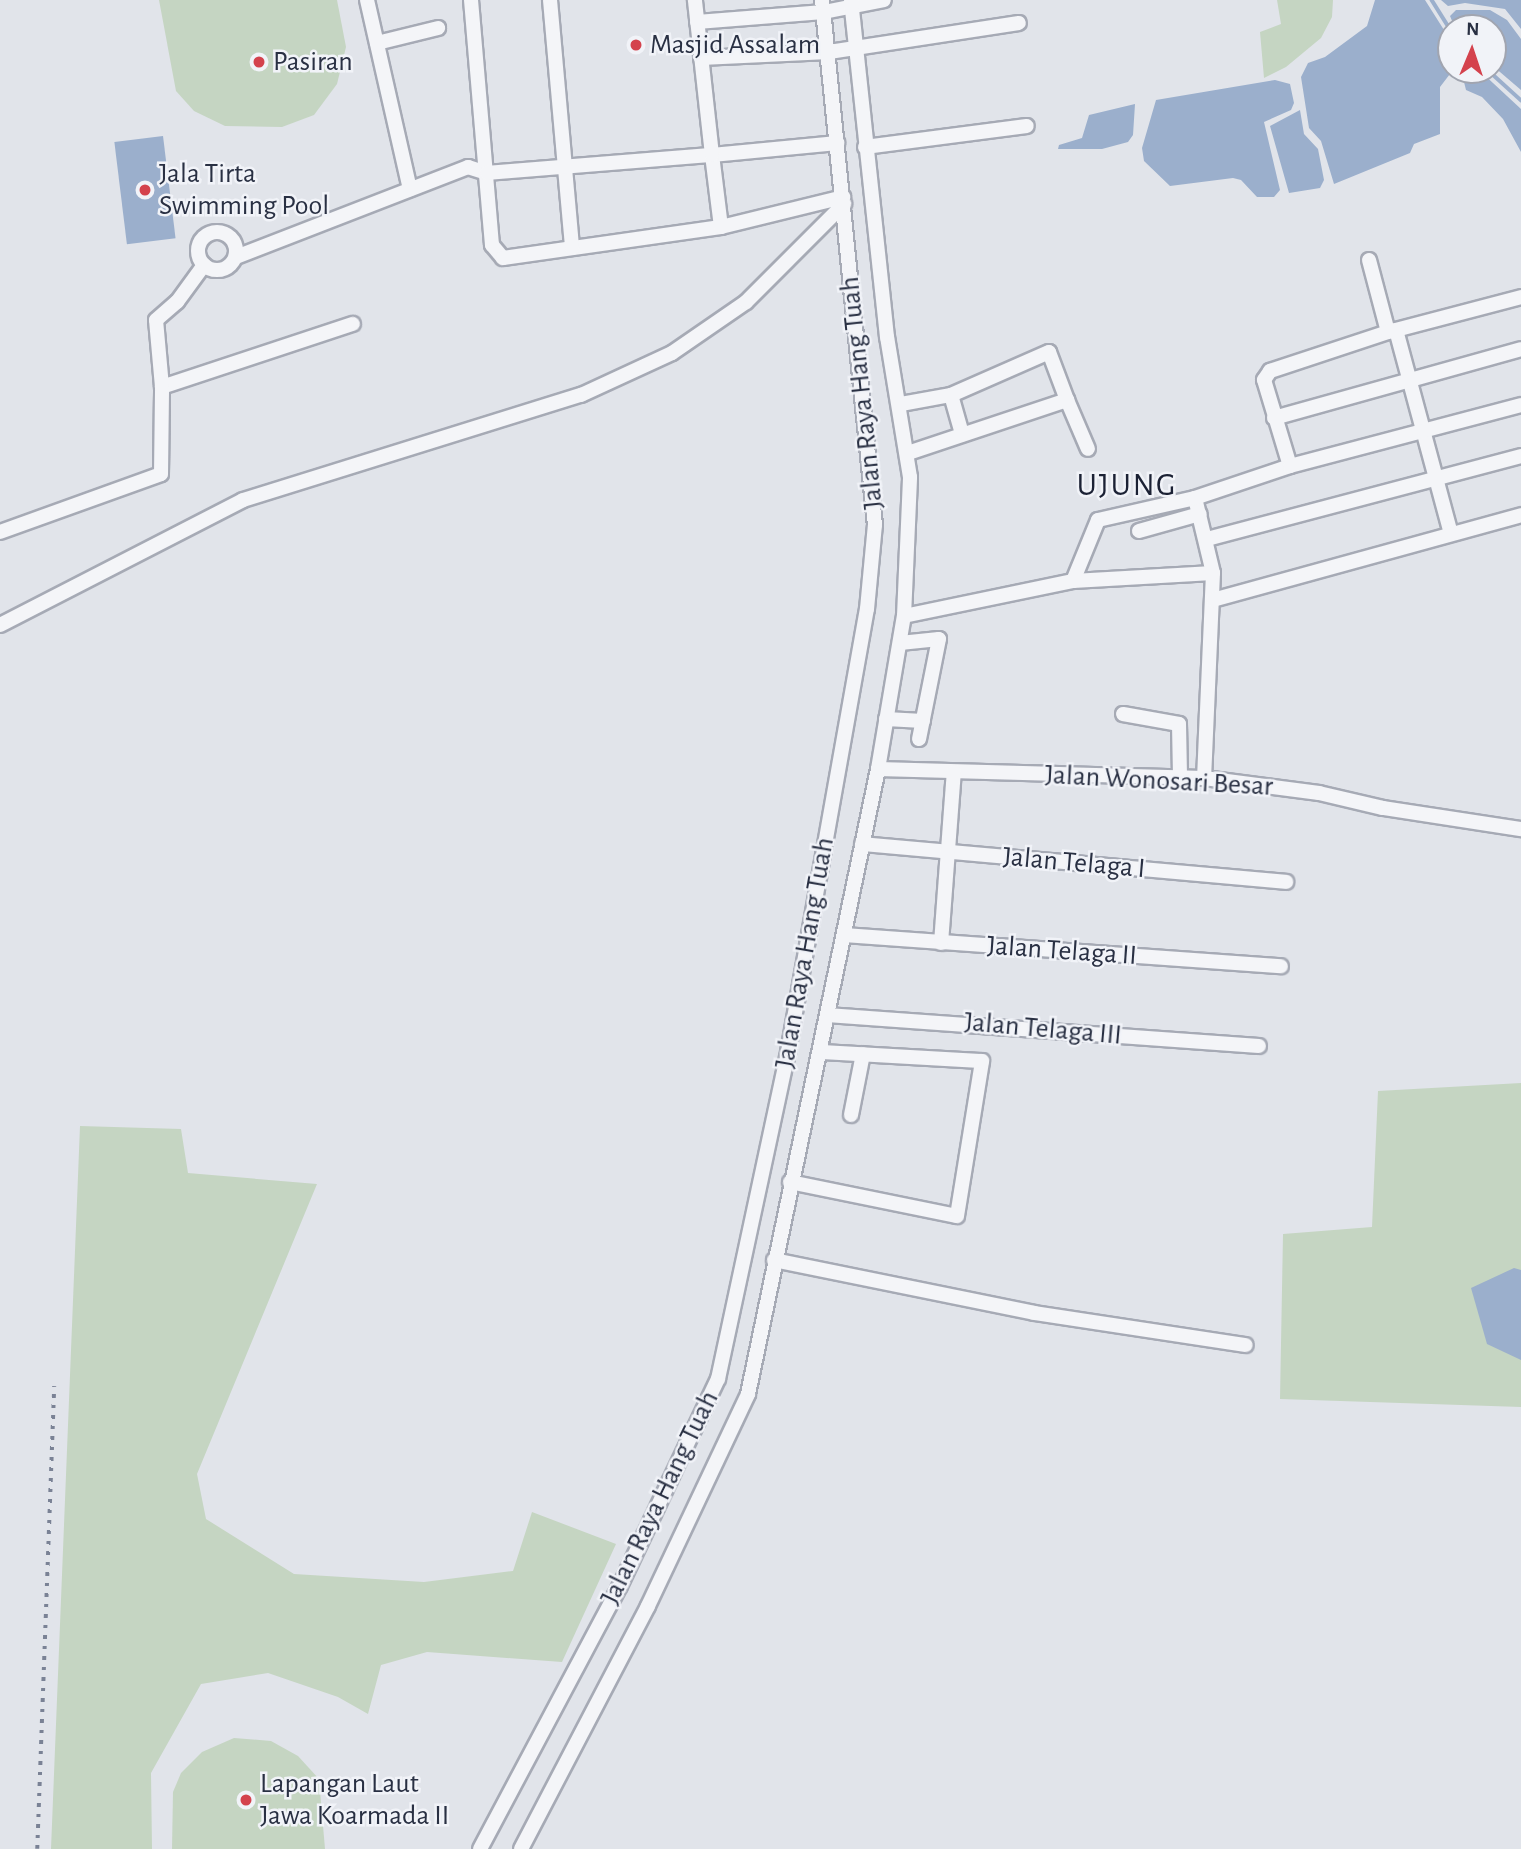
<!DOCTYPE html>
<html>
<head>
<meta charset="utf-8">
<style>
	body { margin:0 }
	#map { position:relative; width:1521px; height:1849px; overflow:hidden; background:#e1e4ea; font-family:"Alegreya Sans",sans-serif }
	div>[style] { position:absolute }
	.green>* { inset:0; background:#c5d5c2 }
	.water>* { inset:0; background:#9bafcc; transform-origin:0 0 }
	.stream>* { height:3.5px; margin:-1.75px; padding:0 1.75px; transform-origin:1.75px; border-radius:1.75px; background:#9bafcc }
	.roads { filter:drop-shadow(2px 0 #a6aab5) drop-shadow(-2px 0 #a6aab5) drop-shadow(0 2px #a6aab5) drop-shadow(0 -2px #a6aab5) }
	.minor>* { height:14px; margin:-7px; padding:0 7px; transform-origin:7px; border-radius:7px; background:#f4f5f8 }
	.minor>.ring { margin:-7px; padding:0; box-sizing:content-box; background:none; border:14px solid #f4f5f8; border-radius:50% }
	.rail>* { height:3.5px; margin-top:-1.75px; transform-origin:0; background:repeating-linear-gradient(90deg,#7a8295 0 3.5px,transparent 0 10.5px) }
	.dots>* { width:19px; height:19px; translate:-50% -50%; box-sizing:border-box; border:4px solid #f1f3f8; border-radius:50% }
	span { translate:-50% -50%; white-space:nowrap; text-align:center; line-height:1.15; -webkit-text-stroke:5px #f1f3f8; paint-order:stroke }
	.poi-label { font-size:28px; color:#293043 }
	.left { translate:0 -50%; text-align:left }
	.street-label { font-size:28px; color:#293043 }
	.quarter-label { font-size:32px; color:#1b2134; letter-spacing:2px }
	.north { position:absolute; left:1437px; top:14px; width:70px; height:70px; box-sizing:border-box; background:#f1f3f8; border:2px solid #a1a5b0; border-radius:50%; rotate:2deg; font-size:19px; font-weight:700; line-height:28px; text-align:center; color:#293043 }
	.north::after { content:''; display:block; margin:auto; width:24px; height:32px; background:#d4424d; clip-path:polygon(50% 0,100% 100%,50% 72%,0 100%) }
</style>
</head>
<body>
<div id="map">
	<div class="green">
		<i style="clip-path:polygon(159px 0,337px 0,346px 47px,337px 84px,314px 115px,282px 127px,225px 126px,194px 111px,176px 91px)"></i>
		<i style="clip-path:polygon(1277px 0,1333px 0,1332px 17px,1321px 38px,1286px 67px,1264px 78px,1260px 32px,1281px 24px)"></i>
		<i style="clip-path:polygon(1521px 1083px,1521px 1407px,1280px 1399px,1283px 1234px,1372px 1227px,1378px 1091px)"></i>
		<i style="clip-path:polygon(80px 1126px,181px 1129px,188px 1173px,317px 1184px,197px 1474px,206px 1519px,294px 1574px,424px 1582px,513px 1571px,532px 1512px,616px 1544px,562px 1662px,427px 1652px,381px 1665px,368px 1714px,338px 1697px,268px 1673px,201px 1684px,151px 1773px,152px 1849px,51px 1849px)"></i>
		<i style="clip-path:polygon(234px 1738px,271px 1741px,298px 1756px,319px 1779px,325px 1849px,172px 1849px,173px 1792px,181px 1773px,202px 1752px)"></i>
	</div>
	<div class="water">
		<i style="clip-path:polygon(1375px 0,1425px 0,1451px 41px,1453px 70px,1440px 87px,1440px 134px,1414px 144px,1410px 153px,1334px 184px,1321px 141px,1309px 128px,1301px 77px,1308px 63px,1325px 57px,1367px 26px)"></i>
		<i style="clip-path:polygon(1441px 0,1521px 0,1521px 29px,1505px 9px,1465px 3px,1448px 6px)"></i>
		<i style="clip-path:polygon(1456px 10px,1490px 10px,1507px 20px,1521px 39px,1521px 90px,1493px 66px,1493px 28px,1455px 28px,1450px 16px)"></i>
		<i style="clip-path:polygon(1461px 70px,1479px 70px,1521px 109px,1521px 152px,1503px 119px,1482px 97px,1466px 90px)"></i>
		<i style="clip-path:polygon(1275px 80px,1290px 84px,1294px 103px,1291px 110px,1264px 122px,1280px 190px,1274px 197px,1257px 197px,1241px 180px,1233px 178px,1170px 186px,1144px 161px,1142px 148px,1156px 100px)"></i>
		<i style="clip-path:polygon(1135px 104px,1133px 135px,1128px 142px,1102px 149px,1058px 149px,1059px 145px,1082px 138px,1089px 115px)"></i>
		<i style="clip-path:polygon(1300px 110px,1304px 134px,1318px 149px,1324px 180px,1320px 188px,1289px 193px,1270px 126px)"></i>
		<i style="left:163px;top:136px;width:103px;height:49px;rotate:83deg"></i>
		<i style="clip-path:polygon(1514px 1268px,1521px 1270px,1521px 1360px,1487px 1344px,1471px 1288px)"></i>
	</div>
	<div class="stream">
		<i style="left:1432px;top:0;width:36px;rotate:58deg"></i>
		<i style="left:1488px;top:70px;width:45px;rotate:42.3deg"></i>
	</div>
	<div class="roads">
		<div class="minor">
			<i style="left:367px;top:0;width:194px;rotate:77.2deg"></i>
			<i style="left:471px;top:0;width:246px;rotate:85.1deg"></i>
			<i style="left:492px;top:245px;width:17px;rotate:50deg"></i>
			<i style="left:503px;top:258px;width:220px;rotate:-8.1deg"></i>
			<i style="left:721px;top:227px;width:126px;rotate:-13.8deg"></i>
			<i style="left:550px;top:0;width:249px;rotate:84.9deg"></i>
			<i style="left:697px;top:22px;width:127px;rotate:-4.5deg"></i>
			<i style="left:824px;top:12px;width:61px;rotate:-11.3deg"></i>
			<i style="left:377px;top:43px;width:63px;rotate:-13.8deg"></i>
			<i style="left:701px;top:58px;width:128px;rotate:-2.7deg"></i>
			<i style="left:829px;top:52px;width:192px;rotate:-8.7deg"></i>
			<i style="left:865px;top:147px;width:163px;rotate:-7.4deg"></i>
			<i style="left:721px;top:227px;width:73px;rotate:-97.1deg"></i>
			<i style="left:712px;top:155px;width:126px;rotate:-5.5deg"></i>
			<i class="ring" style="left:198px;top:232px;width:24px;height:24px"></i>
			<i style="left:236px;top:257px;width:249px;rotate:-21.2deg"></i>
			<i style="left:468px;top:167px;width:20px;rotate:18deg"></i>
			<i style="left:487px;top:173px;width:226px;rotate:-4.6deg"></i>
			<i style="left:712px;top:155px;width:156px;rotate:-96.3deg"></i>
			<i style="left:1369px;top:260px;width:74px;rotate:75.2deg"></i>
			<i style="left:1396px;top:330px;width:211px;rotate:74.9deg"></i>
			<i style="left:162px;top:387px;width:201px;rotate:-18.3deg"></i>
			<i style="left:951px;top:395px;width:41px;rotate:74.2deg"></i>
			<i style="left:901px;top:404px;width:51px;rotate:-10.2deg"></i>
			<i style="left:951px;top:395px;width:107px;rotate:-23.7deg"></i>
			<i style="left:1049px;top:352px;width:51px;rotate:69.4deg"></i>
			<i style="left:1274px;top:418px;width:256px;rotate:-15.6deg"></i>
			<i style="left:908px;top:453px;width:168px;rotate:-18.4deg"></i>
			<i style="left:1067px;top:400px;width:53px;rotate:66.8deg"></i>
			<i style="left:1290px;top:466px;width:90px;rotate:-106.8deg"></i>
			<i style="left:1264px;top:380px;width:11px;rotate:-56deg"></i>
			<i style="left:1270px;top:371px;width:124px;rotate:-18.3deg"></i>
			<i style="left:1388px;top:332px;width:138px;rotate:-14.7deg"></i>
			<i style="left:1195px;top:498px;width:77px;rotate:76.5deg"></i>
			<i style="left:1213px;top:573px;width:205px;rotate:92.5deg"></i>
			<i style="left:1139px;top:531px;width:63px;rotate:-15.6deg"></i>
			<i style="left:0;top:532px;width:171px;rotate:-19.8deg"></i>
			<i style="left:161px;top:474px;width:87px;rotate:-89.3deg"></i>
			<i style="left:162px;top:387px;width:67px;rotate:-95.1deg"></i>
			<i style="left:156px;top:320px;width:28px;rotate:-41deg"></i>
			<i style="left:177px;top:302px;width:46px;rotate:-53.9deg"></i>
			<i style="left:1207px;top:539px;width:325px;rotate:-14.8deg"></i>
			<i style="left:1073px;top:581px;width:140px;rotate:-3.3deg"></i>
			<i style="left:1213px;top:600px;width:320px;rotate:-15.4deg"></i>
			<i style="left:904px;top:616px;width:173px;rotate:-11.7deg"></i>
			<i style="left:1073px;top:581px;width:66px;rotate:-67.7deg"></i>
			<i style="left:1098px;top:520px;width:99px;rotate:-12.8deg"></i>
			<i style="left:1195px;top:498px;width:100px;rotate:-18.6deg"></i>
			<i style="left:1290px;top:466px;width:239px;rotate:-14.8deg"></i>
			<i style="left:0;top:625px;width:273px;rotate:-27.2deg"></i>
			<i style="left:243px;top:500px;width:354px;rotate:-17.3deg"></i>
			<i style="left:581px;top:395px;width:100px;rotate:-24.8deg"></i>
			<i style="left:672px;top:353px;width:90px;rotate:-34.6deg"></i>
			<i style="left:746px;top:302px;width:139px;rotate:-45deg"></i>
			<i style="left:900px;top:643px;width:39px;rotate:-6deg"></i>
			<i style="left:939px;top:639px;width:102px;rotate:101.3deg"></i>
			<i style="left:1123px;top:714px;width:57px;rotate:10.1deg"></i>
			<i style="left:1179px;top:724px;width:54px;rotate:88.9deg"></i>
			<i style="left:886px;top:719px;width:37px;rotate:3deg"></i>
			<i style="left:878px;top:769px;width:326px;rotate:1.6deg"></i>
			<i style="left:1204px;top:778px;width:116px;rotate:7.4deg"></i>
			<i style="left:1319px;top:793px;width:66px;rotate:13.2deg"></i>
			<i style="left:1383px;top:808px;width:140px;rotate:8.7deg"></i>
			<i style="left:862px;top:844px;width:426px;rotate:5.1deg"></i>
			<i style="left:844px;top:935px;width:438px;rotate:4.1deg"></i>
			<i style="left:941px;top:943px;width:171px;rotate:-85.7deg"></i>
			<i style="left:827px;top:1015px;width:433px;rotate:4.1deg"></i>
			<i style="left:851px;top:1115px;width:62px;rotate:-78.9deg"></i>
			<i style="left:790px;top:1182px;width:170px;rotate:11.5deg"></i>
			<i style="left:957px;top:1216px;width:157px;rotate:-80.8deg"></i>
			<i style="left:982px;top:1061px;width:162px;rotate:-176.8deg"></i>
			<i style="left:774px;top:1260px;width:265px;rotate:11.5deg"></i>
			<i style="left:1034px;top:1313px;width:214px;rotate:8.6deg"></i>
			<i style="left:480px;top:1849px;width:298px;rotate:-62deg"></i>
			<i style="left:620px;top:1586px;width:229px;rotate:-64.7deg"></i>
			<i style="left:718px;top:1379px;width:334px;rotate:-77.9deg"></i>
			<i style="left:788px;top:1052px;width:450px;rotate:-79.9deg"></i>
			<i style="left:867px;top:609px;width:84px;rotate:-84.6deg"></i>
			<i style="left:875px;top:525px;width:528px;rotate:-95.76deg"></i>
			<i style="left:521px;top:1849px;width:274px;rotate:-62.4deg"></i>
			<i style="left:648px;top:1606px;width:234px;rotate:-64.7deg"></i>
			<i style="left:748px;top:1394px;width:638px;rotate:-78.25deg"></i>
			<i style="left:878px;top:769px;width:155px;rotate:-80.4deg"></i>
			<i style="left:904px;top:616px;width:139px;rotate:-87.5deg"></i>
			<i style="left:910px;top:477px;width:142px;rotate:-99.3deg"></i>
			<i style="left:887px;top:337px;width:339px;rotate:-96.1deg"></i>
		</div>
	</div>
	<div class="rail">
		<i style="left:37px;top:1849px;width:463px;rotate:-87.9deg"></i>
	</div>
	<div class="dots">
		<i style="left:636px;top:45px;background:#d4424d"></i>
		<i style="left:259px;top:62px;background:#d4424d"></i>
		<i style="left:145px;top:190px;background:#d4424d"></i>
		<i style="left:246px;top:1800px;background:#d4424d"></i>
	</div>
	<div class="poi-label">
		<span class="left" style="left:650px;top:45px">Masjid Assalam</span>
		<span class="left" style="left:273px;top:62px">Pasiran</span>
		<span class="left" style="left:159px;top:190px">Jala Tirta<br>Swimming Pool</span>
		<span class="left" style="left:260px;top:1800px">Lapangan Laut<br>Jawa Koarmada II</span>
	</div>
	<div class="street-label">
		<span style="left:862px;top:393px;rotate:-96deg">Jalan Raya Hang Tuah</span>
		<span style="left:1159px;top:781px;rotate:3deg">Jalan Wonosari Besar</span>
		<span style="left:1074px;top:863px;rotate:5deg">Jalan Telaga I</span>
		<span style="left:1062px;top:951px;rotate:4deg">Jalan Telaga II</span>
		<span style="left:805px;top:953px;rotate:-80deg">Jalan Raya Hang Tuah</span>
		<span style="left:1043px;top:1029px;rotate:5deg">Jalan Telaga III</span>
		<span style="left:660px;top:1498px;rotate:-64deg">Jalan Raya Hang Tuah</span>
	</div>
	<div class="quarter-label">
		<span style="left:1127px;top:485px">UJUNG</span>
	</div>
	<div class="north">N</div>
</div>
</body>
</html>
